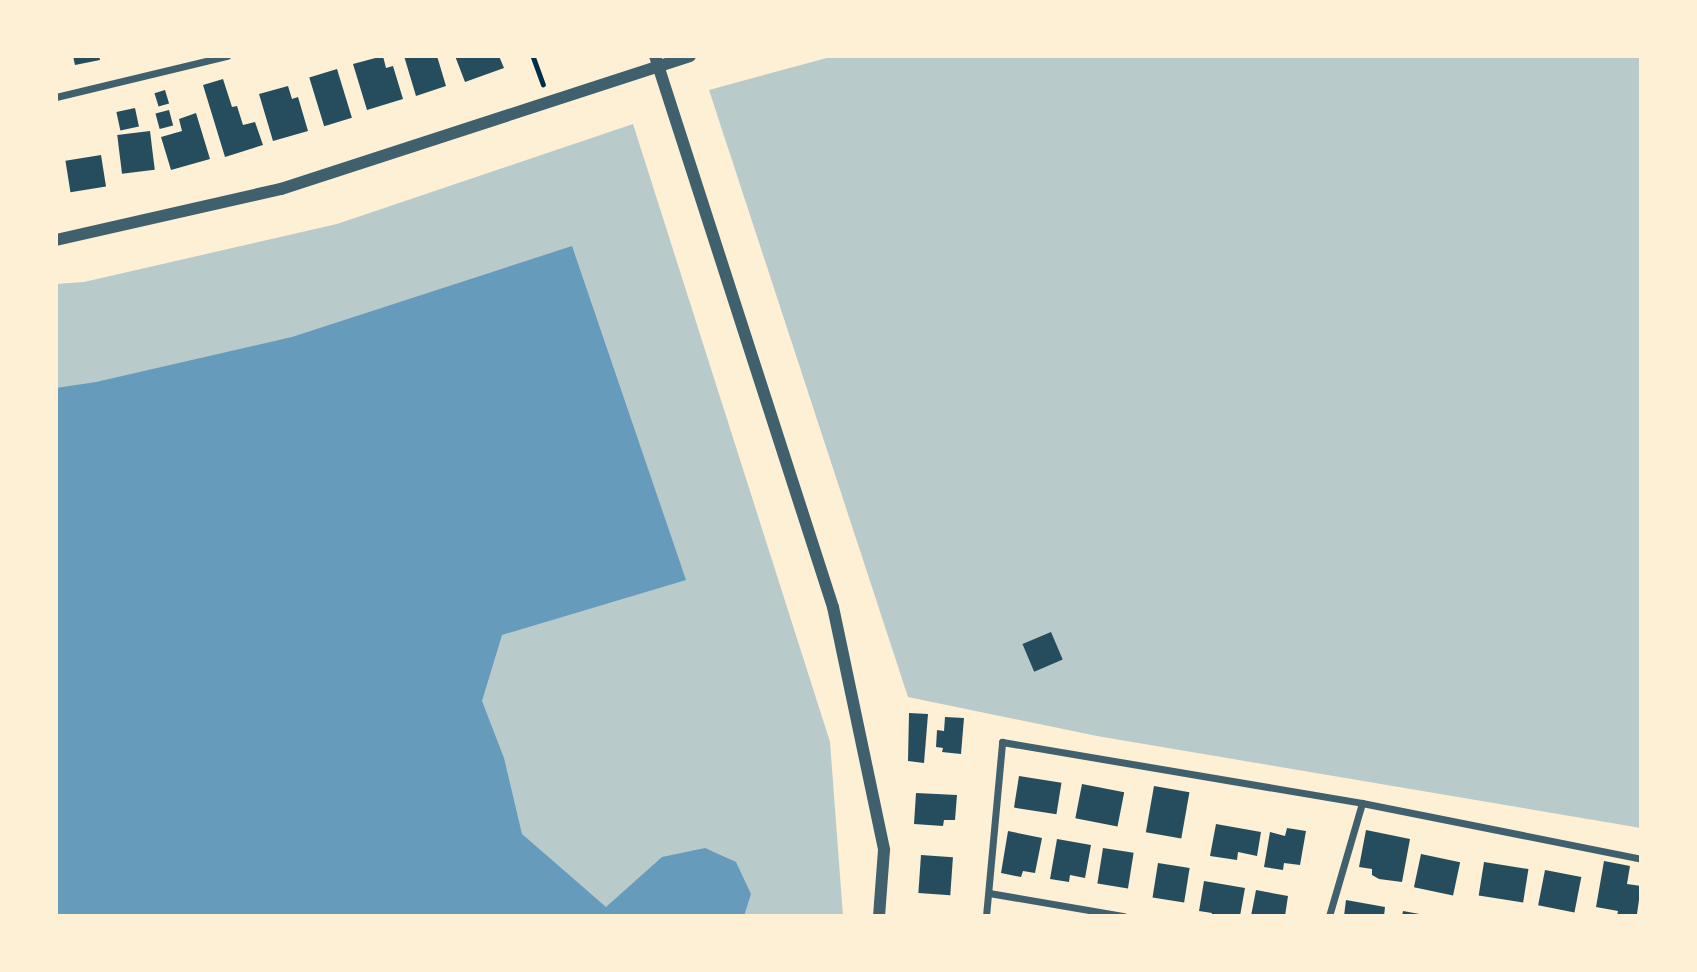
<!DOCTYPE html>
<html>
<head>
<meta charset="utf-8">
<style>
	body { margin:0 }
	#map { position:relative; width:1697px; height:972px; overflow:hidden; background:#fdf0d5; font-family:Cabin,sans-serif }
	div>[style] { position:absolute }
	.green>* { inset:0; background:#b9caca }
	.water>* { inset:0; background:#669bbc }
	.building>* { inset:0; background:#264d5e; transform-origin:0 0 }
	.path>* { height:4.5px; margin:-2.25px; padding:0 2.25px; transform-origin:2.25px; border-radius:2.25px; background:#003049 }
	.minor>* { height:7px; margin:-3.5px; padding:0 3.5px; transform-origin:3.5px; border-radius:3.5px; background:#3f606c }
	.tertiary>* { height:12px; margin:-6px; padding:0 6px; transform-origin:6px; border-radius:6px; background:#3f606c }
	span { translate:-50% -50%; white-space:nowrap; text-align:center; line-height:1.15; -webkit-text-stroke:5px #fdf0d5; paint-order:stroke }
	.frame { position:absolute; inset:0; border:58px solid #fdf0d5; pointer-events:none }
</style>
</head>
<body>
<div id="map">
	<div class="green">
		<i style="clip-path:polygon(834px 56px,1641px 56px,1641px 828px,1097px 736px,908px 697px,709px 90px)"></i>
		<i style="clip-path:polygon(633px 124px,830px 742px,843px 916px,56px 916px,56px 284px,84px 282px,337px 224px)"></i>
	</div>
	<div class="water">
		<i style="clip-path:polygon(572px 246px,686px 580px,502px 635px,482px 701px,504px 758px,522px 834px,606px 907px,662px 857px,705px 848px,736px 862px,751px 894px,744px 916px,56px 916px,56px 388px,96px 382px,292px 337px)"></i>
	</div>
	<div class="building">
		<i style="clip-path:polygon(73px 56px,99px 56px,100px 60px,75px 65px)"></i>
		<i style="clip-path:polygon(383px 56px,386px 68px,393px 66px,403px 99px,367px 110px,353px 64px)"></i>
		<i style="clip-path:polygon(404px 56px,437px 56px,446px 86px,416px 96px)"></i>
		<i style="clip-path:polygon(455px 56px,499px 56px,504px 68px,465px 82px)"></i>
		<i style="left:337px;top:69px;width:51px;height:29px;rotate:73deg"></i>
		<i style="clip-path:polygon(223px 79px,232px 107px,237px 106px,243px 125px,255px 122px,263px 145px,225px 157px,203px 85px)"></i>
		<i style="clip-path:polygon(288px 86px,292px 99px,298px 97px,308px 131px,273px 141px,259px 94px)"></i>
		<i style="left:165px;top:90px;width:14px;height:11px;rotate:73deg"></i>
		<i style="left:135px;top:108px;width:19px;height:19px;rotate:78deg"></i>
		<i style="left:169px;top:110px;width:16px;height:14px;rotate:75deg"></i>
		<i style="clip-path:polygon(196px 113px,210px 159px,171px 170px,161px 137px,182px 131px,179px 119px)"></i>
		<i style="left:150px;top:131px;width:39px;height:33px;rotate:83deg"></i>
		<i style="left:101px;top:155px;width:32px;height:36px;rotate:81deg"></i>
		<i style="left:1051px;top:632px;width:30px;height:31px;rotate:67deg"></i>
		<i style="clip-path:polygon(909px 713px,928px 714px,924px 763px,908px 761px)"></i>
		<i style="clip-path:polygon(945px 717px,964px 718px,961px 754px,942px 752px,943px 748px,936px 747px,937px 730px,944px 731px)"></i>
		<i style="left:1019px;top:776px;width:43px;height:32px;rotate:9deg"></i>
		<i style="left:1082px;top:784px;width:43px;height:35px;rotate:11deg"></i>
		<i style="left:1154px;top:786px;width:36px;height:47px;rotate:10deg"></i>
		<i style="clip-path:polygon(916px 793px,957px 795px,955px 820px,944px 820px,943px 826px,914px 824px)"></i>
		<i style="clip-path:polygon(1216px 824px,1261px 832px,1257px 856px,1238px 852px,1237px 860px,1210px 856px)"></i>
		<i style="clip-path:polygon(1287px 828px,1306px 831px,1300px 865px,1284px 863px,1283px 870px,1264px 867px,1270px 832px,1285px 836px)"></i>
		<i style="clip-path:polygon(1366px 830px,1410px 839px,1402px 882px,1379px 879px,1372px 875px,1372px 869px,1359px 867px)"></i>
		<i style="clip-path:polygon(1008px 831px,1042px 838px,1035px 873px,1023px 871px,1021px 877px,1001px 873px)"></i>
		<i style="clip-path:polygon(1057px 839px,1091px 845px,1085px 878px,1070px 875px,1069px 882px,1050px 879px)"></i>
		<i style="left:1103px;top:848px;width:31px;height:36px;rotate:9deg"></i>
		<i style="left:1421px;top:854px;width:40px;height:34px;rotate:12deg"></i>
		<i style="left:921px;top:855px;width:32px;height:38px;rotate:4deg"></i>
		<i style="clip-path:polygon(1604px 861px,1630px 866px,1627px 884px,1641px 886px,1637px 914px,1617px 916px,1618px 911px,1596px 907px)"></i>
		<i style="left:1484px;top:862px;width:45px;height:34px;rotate:9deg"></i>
		<i style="left:1158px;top:863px;width:32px;height:35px;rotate:9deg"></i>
		<i style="left:1545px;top:870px;width:37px;height:36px;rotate:11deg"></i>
		<i style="clip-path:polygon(1204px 881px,1245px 888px,1240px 916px,1211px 916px,1212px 913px,1199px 911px)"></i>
		<i style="clip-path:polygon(1256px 890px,1288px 896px,1285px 916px,1251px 916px)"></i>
		<i style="clip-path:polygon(1346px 900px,1385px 907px,1384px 916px,1344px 916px)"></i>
		<i style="clip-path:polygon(1403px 911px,1425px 915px,1425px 916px,1402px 916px)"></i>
	</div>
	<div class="path">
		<i style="left:533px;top:56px;width:30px;rotate:70deg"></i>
	</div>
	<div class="minor">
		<i style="left:56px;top:97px;width:176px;rotate:-13.5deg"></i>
		<i style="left:989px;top:893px;width:137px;rotate:9.7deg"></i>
		<i style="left:986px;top:916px;width:175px;rotate:-84.7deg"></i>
		<i style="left:1002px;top:742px;width:365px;rotate:9.6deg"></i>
		<i style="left:1329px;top:916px;width:118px;rotate:-73.7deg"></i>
		<i style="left:1362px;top:803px;width:285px;rotate:11.3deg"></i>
	</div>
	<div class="tertiary">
		<i style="left:655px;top:56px;width:579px;rotate:72.1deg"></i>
		<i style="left:833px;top:607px;width:248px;rotate:78.1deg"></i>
		<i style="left:884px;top:850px;width:66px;rotate:94.3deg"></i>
		<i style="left:56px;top:240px;width:231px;rotate:-12.8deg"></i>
		<i style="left:281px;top:189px;width:430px;rotate:-18deg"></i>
	</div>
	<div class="frame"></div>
</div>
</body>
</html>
